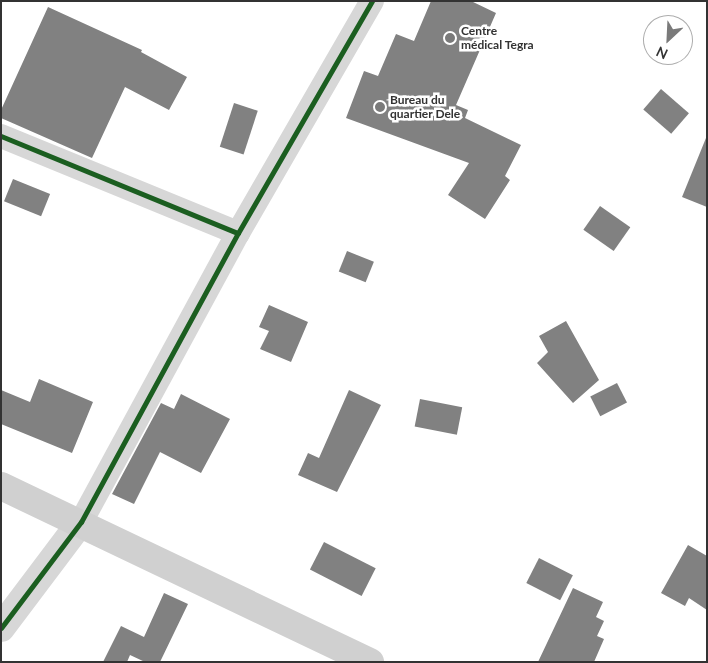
<!DOCTYPE html>
<html>
<head>
<meta charset="utf-8">
<style>
	body { margin:0 }
	#map { position:relative; width:708px; height:663px; overflow:hidden; background:#fff; font-family:Lato,sans-serif }
	div>[style] { position:absolute }
	.building>* { inset:0; background:#818181; transform-origin:0 0 }
	.minor>* { height:24px; margin:-12px; padding:0 12px; transform-origin:12px; border-radius:12px; background:#d7d7d7 }
	.tertiary>* { height:28px; margin:-14px; padding:0 14px; transform-origin:14px; border-radius:14px; background:#d7d7d7 }
	.secondary>* { height:28px; margin:-14px; padding:0 14px; transform-origin:14px; border-radius:14px; background:#d0d0d0 }
	.cycleway>* { height:5px; margin:-2.5px; padding:0 2.5px; transform-origin:2.5px; border-radius:2.5px; background:#1b5e20 }
	.dots>* { width:14px; height:14px; translate:-50% -50%; box-sizing:border-box; border:2px solid #fff; border-radius:50% }
	span { translate:-50% -50%; white-space:nowrap; text-align:center; line-height:1.15; -webkit-text-stroke:5px #fff; paint-order:stroke }
	.poi-label { font-size:12px; color:#333; font-weight:700 }
	.left { translate:0 -50%; text-align:left }
	.frame { position:absolute; inset:0; border:2px solid #333; pointer-events:none }
	.north { position:absolute; left:643px; top:15px; width:50px; height:50px; box-sizing:border-box; background:#fff; border:1px solid #adadad; border-radius:50%; rotate:205deg; font-size:14px; font-weight:700; line-height:20px; text-align:center; color:#333 }
	.north::after { content:''; display:block; margin:auto; width:18px; height:22px; background:#7a7a7a; clip-path:polygon(50% 0,100% 100%,50% 72%,0 100%) }
</style>
</head>
<body>
<div id="map">
	<div class="building">
		<i style="clip-path:polygon(431px 1px,471px 1px,496px 13px,456px 105px,468px 110px,465px 118px,521px 145px,505px 176px,510px 180px,485px 219px,448px 195px,469px 163px,346px 118px,364px 71px,378px 76px,396px 34px,414px 41px)"></i>
		<i style="clip-path:polygon(48px 7px,142px 50px,141px 52px,187px 77px,169px 110px,125px 87px,92px 158px,1px 118px,1px 110px)"></i>
		<i style="left:661px;top:89px;width:37px;height:27px;rotate:41deg"></i>
		<i style="left:234px;top:103px;width:25px;height:46px;rotate:18deg"></i>
		<i style="clip-path:polygon(706px 138px,707px 138px,707px 207px,682px 197px)"></i>
		<i style="left:13px;top:179px;width:40px;height:24px;rotate:22deg"></i>
		<i style="left:600px;top:206px;width:37px;height:29px;rotate:35deg"></i>
		<i style="left:347px;top:251px;width:29px;height:22px;rotate:22deg"></i>
		<i style="clip-path:polygon(269px 305px,308px 322px,291px 362px,260px 349px,269px 331px,259px 327px)"></i>
		<i style="clip-path:polygon(566px 321px,599px 380px,573px 403px,537px 363px,548px 352px,539px 336px)"></i>
		<i style="clip-path:polygon(39px 379px,93px 402px,72px 453px,1px 424px,1px 390px,30px 402px)"></i>
		<i style="left:617px;top:383px;width:22px;height:30px;rotate:63deg"></i>
		<i style="clip-path:polygon(349px 390px,381px 405px,337px 492px,298px 475px,308px 453px,319px 458px)"></i>
		<i style="clip-path:polygon(181px 394px,230px 419px,201px 473px,160px 452px,134px 504px,112px 494px,161px 403px,174px 409px)"></i>
		<i style="left:420px;top:399px;width:43px;height:28px;rotate:11deg"></i>
		<i style="left:324px;top:542px;width:58px;height:31px;rotate:27deg"></i>
		<i style="clip-path:polygon(688px 545px,707px 556px,707px 610px,689px 598px,685px 606px,661px 593px)"></i>
		<i style="left:539px;top:558px;width:38px;height:28px;rotate:27deg"></i>
		<i style="clip-path:polygon(573px 588px,603px 602px,596px 617px,604px 621px,597px 636px,604px 639px,594px 662px,538px 662px)"></i>
		<i style="clip-path:polygon(164px 593px,188px 604px,160px 662px,145px 662px,130px 655px,127px 662px,103px 662px,121px 626px,144px 637px)"></i>
	</div>
	<div class="minor">
		<i style="left:1px;top:136px;width:256px;rotate:22.3deg"></i>
		<i style="left:81px;top:522px;width:329px;rotate:-61.5deg"></i>
		<i style="left:238px;top:233px;width:268px;rotate:-60deg"></i>
	</div>
	<div class="tertiary">
		<i style="left:1px;top:628px;width:133px;rotate:-53deg"></i>
	</div>
	<div class="secondary">
		<i style="left:1px;top:486px;width:409px;rotate:25.5deg"></i>
	</div>
	<div class="cycleway">
		<i style="left:1px;top:136px;width:256px;rotate:22.3deg"></i>
		<i style="left:1px;top:628px;width:133px;rotate:-53deg"></i>
		<i style="left:81px;top:522px;width:329px;rotate:-61.5deg"></i>
		<i style="left:238px;top:233px;width:268px;rotate:-60deg"></i>
	</div>
	<div class="dots">
		<i style="left:450px;top:38px;background:#7a7a7a"></i>
		<i style="left:380px;top:107px;background:#7a7a7a"></i>
	</div>
	<div class="poi-label">
		<span class="left" style="left:461px;top:38px">Centre<br>médical Tegra</span>
		<span class="left" style="left:390px;top:107px">Bureau du<br>quartier Dele</span>
	</div>
	<div class="frame"></div>
	<div class="north">N</div>
</div>
</body>
</html>
